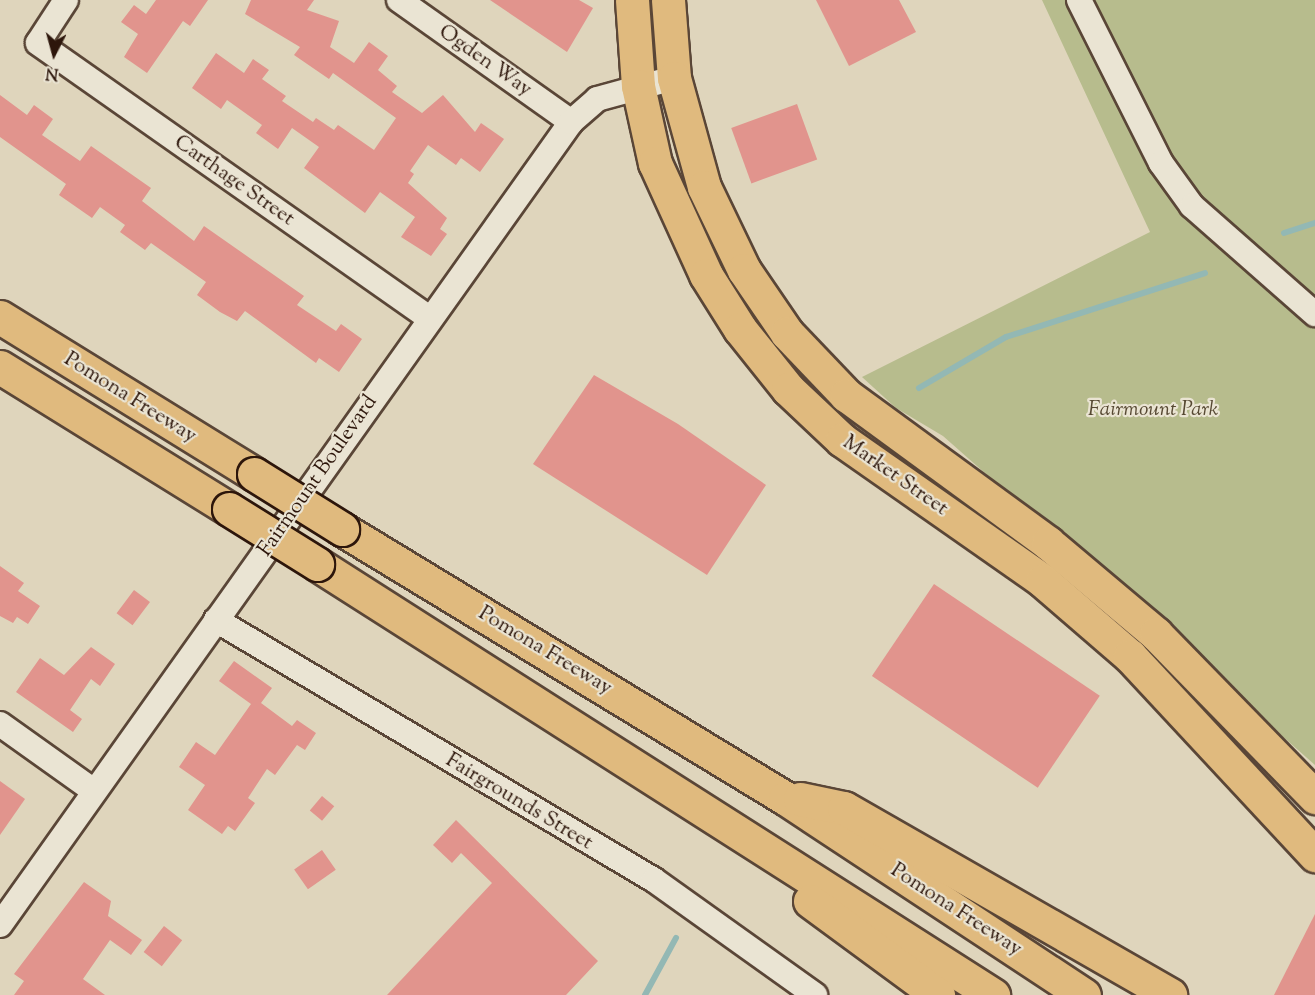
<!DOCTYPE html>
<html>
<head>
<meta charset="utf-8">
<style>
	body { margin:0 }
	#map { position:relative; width:1315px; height:995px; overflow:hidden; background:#dfd5bc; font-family:"Sorts Mill Goudy",serif }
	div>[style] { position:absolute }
	.green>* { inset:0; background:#b7bc8d }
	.stream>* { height:6px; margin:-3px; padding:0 3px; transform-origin:3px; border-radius:3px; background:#93b8b4 }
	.building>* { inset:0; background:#e1948d; transform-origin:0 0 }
	.roads { filter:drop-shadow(2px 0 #5a4637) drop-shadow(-2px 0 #5a4637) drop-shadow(0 2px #5a4637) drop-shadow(0 -2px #5a4637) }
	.minor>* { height:24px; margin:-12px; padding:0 12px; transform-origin:12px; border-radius:12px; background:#eae4d3 }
	.primary>* { height:33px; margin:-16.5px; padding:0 16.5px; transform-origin:16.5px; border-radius:16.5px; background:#e0ba7e }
	.motorway>* { height:33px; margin:-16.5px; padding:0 16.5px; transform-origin:16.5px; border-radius:16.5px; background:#e0ba7e }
	.bridges { filter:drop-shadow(2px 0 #2d160b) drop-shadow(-2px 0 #2d160b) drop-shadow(0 2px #2d160b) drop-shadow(0 -2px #2d160b) }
	.motorway-bridge>* { height:33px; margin:-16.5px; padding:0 16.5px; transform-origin:16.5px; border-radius:16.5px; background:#e0ba7e }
	span { translate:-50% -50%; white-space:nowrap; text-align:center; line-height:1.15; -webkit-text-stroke:4.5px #eae4d3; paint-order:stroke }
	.street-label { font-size:21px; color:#2d160b }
	.park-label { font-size:21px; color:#564832; font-style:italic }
	.north { position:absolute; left:24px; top:24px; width:60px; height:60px; -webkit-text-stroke:4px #eae4d3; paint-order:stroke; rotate:186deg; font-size:16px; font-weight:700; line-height:24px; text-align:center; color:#2d160b }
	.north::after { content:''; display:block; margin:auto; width:21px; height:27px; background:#2d160b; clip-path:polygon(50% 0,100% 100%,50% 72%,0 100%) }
</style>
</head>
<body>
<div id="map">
	<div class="green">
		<i style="clip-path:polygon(1042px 0,1315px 0,1315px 765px,943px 436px,896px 408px,862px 377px,1150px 232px)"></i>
	</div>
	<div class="stream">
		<i style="left:1284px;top:233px;width:33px;rotate:-18deg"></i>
		<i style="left:919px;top:388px;width:101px;rotate:-30.4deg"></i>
		<i style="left:1006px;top:337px;width:209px;rotate:-17.8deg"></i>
		<i style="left:645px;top:995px;width:65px;rotate:-61.5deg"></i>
	</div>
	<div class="building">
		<i style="clip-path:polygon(156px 0,208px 0,190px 26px,183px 21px,147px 73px,124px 57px,138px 34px,121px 22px,134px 5px,146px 14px)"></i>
		<i style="clip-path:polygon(251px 0,314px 0,307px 10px,339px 21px,330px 47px,354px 63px,369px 42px,388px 56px,378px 70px,397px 86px,392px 92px,422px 113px,443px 95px,475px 132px,481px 123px,504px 139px,480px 172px,461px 158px,456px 165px,428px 145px,410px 171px,414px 174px,408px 183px,447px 218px,440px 229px,447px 234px,431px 256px,401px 237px,415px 217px,380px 192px,365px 213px,304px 168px,319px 147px,292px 128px,278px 149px,256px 133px,262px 125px,227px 100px,221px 109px,192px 88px,216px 53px,244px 73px,253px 59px,269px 70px,262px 79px,286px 96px,282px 101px,313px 122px,316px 118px,334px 130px,338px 125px,374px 150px,396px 118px,333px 73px,329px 79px,294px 55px,300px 47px,245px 14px)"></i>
		<i style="clip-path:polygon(490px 0,579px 0,593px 8px,567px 52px)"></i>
		<i style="clip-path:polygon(816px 0,899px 0,916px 32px,849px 66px)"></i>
		<i style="clip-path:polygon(0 95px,27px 115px,34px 105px,53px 119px,42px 135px,80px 161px,91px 146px,151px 188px,142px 201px,194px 241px,204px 226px,304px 296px,297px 305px,336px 331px,341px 324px,362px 339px,339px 372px,319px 358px,316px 363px,245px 311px,237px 321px,220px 312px,197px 295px,206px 282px,151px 243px,145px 250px,120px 232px,125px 225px,100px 207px,92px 218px,59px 195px,66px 184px,0 137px)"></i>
		<i style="left:797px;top:104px;width:59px;height:70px;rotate:70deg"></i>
		<i style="clip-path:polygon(594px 375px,678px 424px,766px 485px,707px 575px,533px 464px)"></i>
		<i style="clip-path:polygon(0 566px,24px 583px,18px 591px,40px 606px,28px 624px,17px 617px,13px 623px,0 616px)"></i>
		<i style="left:934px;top:584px;width:200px;height:111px;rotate:34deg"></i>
		<i style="left:134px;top:590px;width:20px;height:29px;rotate:37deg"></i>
		<i style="clip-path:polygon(91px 647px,115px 664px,100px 686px,91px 679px,70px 710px,82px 719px,73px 732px,16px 692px,40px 658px,64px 675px)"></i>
		<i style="clip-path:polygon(234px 661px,272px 688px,261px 703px,292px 726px,297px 720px,316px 733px,305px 750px,297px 745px,275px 775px,267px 769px,248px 798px,255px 803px,235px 831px,228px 826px,222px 834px,188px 810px,205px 785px,179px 767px,196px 742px,215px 755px,251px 704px,219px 681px)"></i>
		<i style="clip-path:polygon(0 781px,25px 799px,0 835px)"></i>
		<i style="left:322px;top:796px;width:16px;height:19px;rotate:40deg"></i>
		<i style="clip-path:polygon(456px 820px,598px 961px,566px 995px,387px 995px,492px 883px,461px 853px,452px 863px,433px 845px)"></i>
		<i style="left:322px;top:850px;width:24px;height:34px;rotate:55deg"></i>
		<i style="clip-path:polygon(84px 882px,111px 901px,108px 916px,142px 940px,131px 955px,110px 940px,83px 979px,105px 995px,14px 995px,24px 981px,14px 974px)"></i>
		<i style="clip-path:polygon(1315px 914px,1315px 995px,1274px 995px)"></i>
		<i style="left:164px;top:926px;width:23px;height:33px;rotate:38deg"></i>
	</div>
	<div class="roads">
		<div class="minor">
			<i style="left:66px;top:0;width:51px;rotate:123.1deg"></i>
			<i style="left:38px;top:43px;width:479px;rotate:35.1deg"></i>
			<i style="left:399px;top:0;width:211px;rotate:35.3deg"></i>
			<i style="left:1079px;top:0;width:182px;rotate:63.3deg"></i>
			<i style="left:1161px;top:163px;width:53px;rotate:54.2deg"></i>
			<i style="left:1192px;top:206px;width:164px;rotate:41.3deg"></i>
			<i style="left:216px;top:620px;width:509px;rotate:30.69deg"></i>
			<i style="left:654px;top:880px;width:198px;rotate:35.5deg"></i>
			<i style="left:0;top:724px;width:115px;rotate:35.5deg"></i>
			<i style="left:0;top:925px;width:985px;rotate:-54.58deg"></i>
			<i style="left:571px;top:122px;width:35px;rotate:-41deg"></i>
			<i style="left:597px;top:99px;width:80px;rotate:-15.3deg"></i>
		</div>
		<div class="primary">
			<i style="left:632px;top:0;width:86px;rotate:86deg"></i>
			<i style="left:638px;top:86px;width:79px;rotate:77.6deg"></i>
			<i style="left:655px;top:163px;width:123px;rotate:65.5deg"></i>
			<i style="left:706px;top:275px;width:64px;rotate:57.8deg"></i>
			<i style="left:740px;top:329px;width:77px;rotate:51.3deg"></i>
			<i style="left:788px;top:389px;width:74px;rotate:43.4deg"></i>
			<i style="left:842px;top:440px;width:246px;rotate:35deg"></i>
			<i style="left:1043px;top:581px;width:115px;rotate:40.8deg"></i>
			<i style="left:1130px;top:656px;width:272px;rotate:47.1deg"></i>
			<i style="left:668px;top:0;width:78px;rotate:85.6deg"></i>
			<i style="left:674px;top:78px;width:113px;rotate:74.6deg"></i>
			<i style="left:704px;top:187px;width:92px;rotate:64.3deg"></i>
			<i style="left:744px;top:270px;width:76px;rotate:55.7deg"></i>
			<i style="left:787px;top:333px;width:86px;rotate:46.4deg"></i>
			<i style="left:846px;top:395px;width:250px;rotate:36.2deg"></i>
			<i style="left:1048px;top:543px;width:141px;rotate:40.1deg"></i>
			<i style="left:1156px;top:634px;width:228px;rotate:45.7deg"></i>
		</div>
		<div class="motorway">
			<i style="left:0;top:317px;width:299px;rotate:31.7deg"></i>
			<i style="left:0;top:367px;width:269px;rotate:31.8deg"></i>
			<i style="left:342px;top:529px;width:518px;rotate:31.27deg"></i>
			<i style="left:785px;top:798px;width:358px;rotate:33.4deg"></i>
			<i style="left:317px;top:564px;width:802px;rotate:32.52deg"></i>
			<i style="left:800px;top:799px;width:45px;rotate:11.6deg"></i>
			<i style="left:844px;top:808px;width:376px;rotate:29.8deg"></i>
			<i style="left:810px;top:901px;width:159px;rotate:36.3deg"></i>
		</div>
	</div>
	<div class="bridges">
		<div class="motorway-bridge">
			<i style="left:254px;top:474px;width:104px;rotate:32deg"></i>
			<i style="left:229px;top:509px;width:104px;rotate:32deg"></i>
		</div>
	</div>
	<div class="street-label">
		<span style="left:485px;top:61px;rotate:35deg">Ogden Way</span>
		<span style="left:234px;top:181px;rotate:35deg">Carthage Street</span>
		<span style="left:130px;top:398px;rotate:32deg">Pomona Freeway</span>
		<span style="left:318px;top:476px;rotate:-55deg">Fairmount Boulevard</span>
		<span style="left:895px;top:476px;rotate:35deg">Market Street</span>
		<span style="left:545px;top:651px;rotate:31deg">Pomona Freeway</span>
		<span style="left:519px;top:802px;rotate:31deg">Fairgrounds Street</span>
		<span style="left:956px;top:910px;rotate:33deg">Pomona Freeway</span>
	</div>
	<div class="park-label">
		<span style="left:1153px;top:410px">Fairmount Park</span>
	</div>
	<div class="north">N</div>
</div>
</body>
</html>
